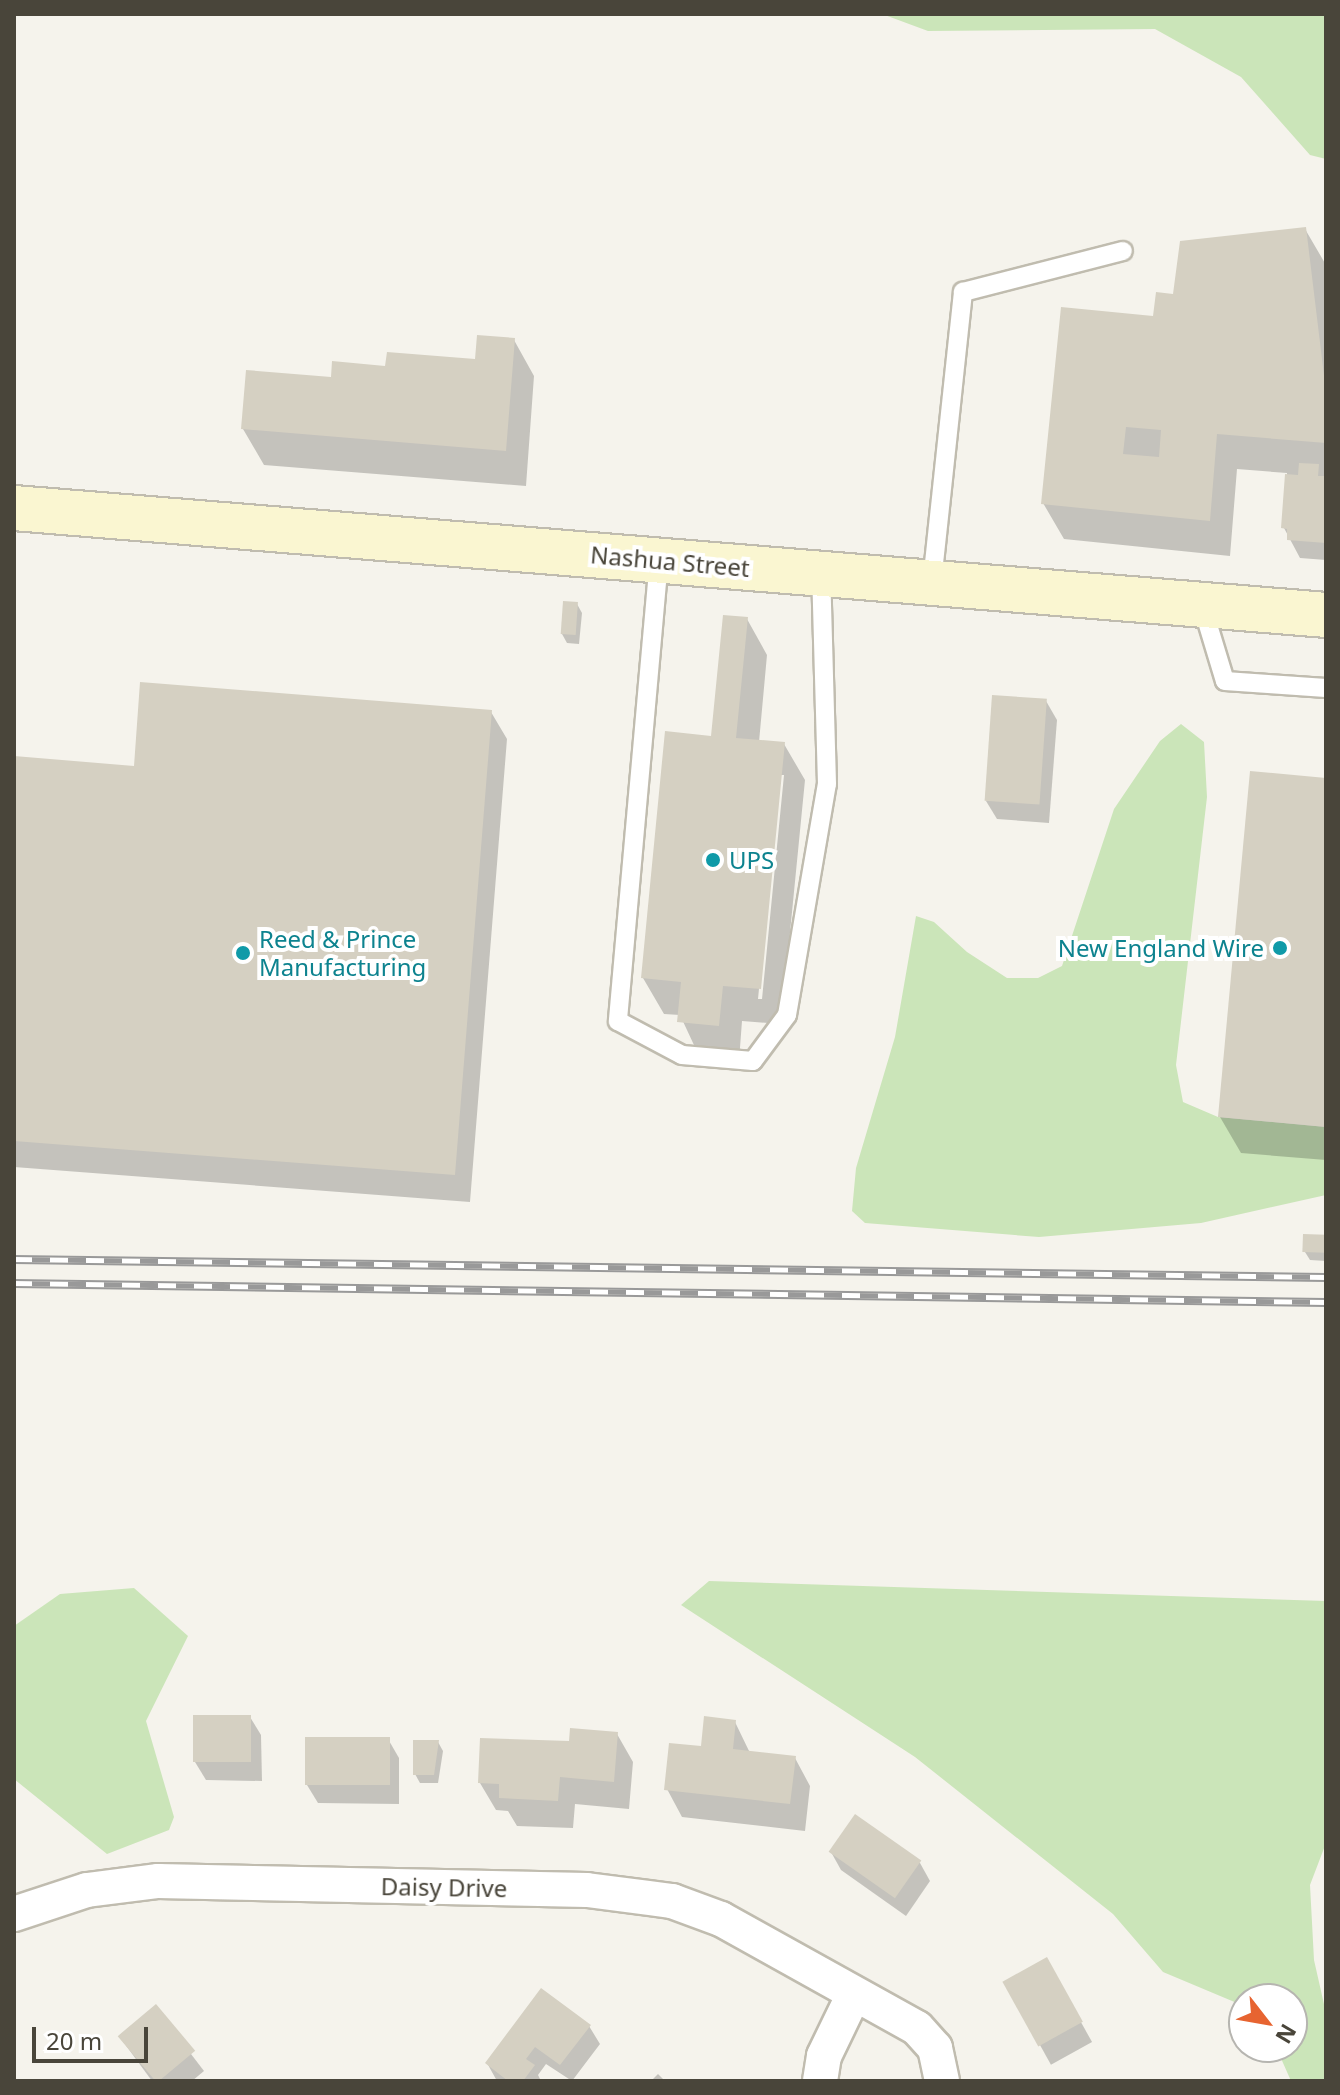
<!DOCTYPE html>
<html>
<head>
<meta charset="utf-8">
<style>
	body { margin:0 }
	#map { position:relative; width:1340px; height:2095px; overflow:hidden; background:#f5f3ec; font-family:"Noto Sans",sans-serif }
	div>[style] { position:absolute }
	.green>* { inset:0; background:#cbe5b9 }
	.shadow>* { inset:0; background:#0003; transform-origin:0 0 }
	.building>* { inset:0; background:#d5d0c2; transform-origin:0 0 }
	.roads { filter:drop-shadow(2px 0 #c0bcaf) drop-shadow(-2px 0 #c0bcaf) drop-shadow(0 2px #c0bcaf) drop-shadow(0 -2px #c0bcaf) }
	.lane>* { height:18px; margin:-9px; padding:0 9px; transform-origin:9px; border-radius:9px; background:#fff }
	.street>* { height:34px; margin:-17px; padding:0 17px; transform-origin:17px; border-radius:17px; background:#fff }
	.secondary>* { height:44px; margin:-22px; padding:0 22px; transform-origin:22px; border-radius:22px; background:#faf6d1 }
	.rail>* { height:9px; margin-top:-4.5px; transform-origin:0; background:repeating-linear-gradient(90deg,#fff 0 18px,#999 0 36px); box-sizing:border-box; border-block:2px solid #999 }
	.dots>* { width:22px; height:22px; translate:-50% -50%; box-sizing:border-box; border:4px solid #fff; border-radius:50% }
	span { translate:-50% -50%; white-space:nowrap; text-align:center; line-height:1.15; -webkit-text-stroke:8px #fff; paint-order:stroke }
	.street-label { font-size:24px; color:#49453a }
	.culture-label { font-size:24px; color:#0d838f }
	.left { translate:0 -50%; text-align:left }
	.right { translate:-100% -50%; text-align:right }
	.frame { position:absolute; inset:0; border:16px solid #49453a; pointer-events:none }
	.north { position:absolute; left:1228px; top:1983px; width:80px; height:80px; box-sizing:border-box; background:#fff; border:2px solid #b6b5b0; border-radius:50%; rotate:121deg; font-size:22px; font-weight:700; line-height:32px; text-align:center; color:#49453a }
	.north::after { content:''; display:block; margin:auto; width:28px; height:36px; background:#e76431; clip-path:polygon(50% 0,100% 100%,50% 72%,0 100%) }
	.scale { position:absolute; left:32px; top:2027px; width:116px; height:36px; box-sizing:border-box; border:4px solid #49453a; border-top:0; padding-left:10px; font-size:24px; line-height:28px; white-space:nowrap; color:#49453a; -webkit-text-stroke:6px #fff; paint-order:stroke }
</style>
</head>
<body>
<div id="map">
	<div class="green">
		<i style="clip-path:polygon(882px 14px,1326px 14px,1326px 159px,1310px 155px,1241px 77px,1155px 29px,928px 31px)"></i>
		<i style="clip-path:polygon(1181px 724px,1204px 742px,1207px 797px,1176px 1065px,1183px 1102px,1218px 1117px,1326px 1127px,1326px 1195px,1201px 1223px,1039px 1237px,865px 1223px,852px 1211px,856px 1168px,895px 1037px,916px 916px,934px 922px,967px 952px,1007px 978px,1038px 978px,1062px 966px,1114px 809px,1160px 741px)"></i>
		<i style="clip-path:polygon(709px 1581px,1326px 1601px,1326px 1843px,1310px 1885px,1314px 1960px,1326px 2013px,1326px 2081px,1291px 2081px,1276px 2047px,1292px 2047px,1292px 1999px,1244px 1999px,1244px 2006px,1163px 1972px,1113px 1914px,915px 1757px,681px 1605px)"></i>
		<i style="clip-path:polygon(134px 1588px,188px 1636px,146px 1721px,174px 1817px,169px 1830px,107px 1854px,14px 1779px,14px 1626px,60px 1594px)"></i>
	</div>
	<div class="shadow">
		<i style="clip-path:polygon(1305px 229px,1326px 265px,1326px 560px,1300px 558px,1284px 528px,1287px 473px,1237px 469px,1230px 556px,1064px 539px,1043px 503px,1155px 318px,1174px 296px)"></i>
		<i style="clip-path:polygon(514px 340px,534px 376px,526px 486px,264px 465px,243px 429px,333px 379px,387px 368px,477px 361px)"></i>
		<i style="clip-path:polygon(577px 604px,582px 613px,579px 644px,567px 643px,562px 634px)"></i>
		<i style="clip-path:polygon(evenodd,747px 619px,767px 655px,759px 742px,784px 744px,805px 780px,781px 1024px,742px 1021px,739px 1061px,700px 1058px,680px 1015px,664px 1014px,643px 978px,747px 619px,780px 775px,784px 775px,762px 999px,758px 999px,780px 775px)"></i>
		<i style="clip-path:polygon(1046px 701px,1057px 720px,1049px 823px,997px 819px,986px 801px)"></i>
		<i style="clip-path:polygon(491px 712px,507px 739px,470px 1202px,14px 1167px,14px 758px,136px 768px)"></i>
		<i style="clip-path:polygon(1326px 780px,1326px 1160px,1241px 1153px,1220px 1117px)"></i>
		<i style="clip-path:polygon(1326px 1237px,1326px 1261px,1310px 1260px,1305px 1252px)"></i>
		<i style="clip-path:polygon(250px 1717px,261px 1735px,262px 1781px,206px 1780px,195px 1762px)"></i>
		<i style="clip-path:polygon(735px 1722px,750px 1753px,795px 1758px,810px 1786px,805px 1831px,682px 1817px,667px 1789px)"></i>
		<i style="clip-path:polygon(617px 1734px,633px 1762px,629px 1809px,575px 1804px,573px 1828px,517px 1826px,508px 1811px,496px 1810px,480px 1783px,571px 1744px)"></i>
		<i style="clip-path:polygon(388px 1739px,399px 1758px,399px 1804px,318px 1803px,307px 1785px)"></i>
		<i style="clip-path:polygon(438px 1742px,443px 1751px,438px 1783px,420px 1783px,415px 1774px)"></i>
		<i style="clip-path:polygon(831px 1852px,920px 1863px,930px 1881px,906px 1916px,841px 1870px)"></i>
		<i style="left:1046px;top:1959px;width:95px;height:47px;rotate:61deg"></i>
		<i style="clip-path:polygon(155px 2007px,204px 2071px,192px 2081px,152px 2081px,119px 2036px)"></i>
		<i style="clip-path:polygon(589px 2026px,600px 2044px,572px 2081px,546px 2064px,538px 2075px,541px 2081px,497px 2081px,487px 2063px)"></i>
		<i style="clip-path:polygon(658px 2074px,665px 2081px,651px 2081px)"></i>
	</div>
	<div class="building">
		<i style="clip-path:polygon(evenodd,1306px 227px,1326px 392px,1326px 443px,1217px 434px,1210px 521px,1041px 504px,1061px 307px,1153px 316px,1156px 292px,1173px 294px,1180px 241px,1306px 227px,1126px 427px,1161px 430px,1159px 457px,1123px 454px,1126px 427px)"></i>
		<i style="clip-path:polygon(477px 335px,515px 338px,506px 451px,241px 429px,246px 370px,331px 377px,332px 361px,385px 366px,387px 352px,475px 359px)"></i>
		<i style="clip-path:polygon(1299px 463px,1319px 464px,1318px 476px,1326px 476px,1326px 543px,1287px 540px,1287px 529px,1281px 528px,1285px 474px,1298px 475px)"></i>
		<i style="left:563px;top:601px;width:15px;height:33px;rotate:4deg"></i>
		<i style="clip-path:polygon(723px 615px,748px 617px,736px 738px,785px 742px,761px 989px,723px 986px,719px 1026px,677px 1022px,681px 982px,641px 978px,665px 731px,711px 736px)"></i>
		<i style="clip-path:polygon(140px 682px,492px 710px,455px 1175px,14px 1141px,14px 756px,134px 766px)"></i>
		<i style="left:992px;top:695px;width:55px;height:106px;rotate:4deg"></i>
		<i style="clip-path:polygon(1250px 771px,1326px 778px,1326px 1127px,1218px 1117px)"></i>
		<i style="left:1303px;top:1234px;width:23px;height:18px;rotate:2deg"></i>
		<i style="left:193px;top:1715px;width:58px;height:47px"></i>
		<i style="clip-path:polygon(704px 1716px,736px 1720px,733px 1749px,796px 1756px,790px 1804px,664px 1790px,669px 1743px,701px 1746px)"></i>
		<i style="clip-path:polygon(570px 1728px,618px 1732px,614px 1782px,560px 1777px,558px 1801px,499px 1798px,499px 1784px,478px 1783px,480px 1738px,569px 1741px)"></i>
		<i style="left:305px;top:1737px;width:85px;height:48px"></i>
		<i style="clip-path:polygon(413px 1740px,439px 1740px,434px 1775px,413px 1775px)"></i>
		<i style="left:855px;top:1814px;width:81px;height:46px;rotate:35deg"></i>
		<i style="left:1047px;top:1957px;width:74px;height:51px;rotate:61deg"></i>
		<i style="clip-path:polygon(541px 1988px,591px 2025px,560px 2065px,535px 2047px,526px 2059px,535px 2065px,523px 2081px,508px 2081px,485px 2063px)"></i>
		<i style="left:156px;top:2004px;width:61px;height:50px;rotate:50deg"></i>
	</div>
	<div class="roads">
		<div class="lane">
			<i style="left:659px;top:560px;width:463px;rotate:95.1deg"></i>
			<i style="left:618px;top:1021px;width:72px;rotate:28deg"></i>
			<i style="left:682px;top:1055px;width:71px;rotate:4.8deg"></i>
			<i style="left:753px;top:1061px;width:57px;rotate:-53.5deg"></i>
			<i style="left:787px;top:1015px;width:234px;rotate:-80.2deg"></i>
			<i style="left:827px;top:784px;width:211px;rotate:-91.6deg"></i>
			<i style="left:932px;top:582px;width:292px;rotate:-83.9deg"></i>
			<i style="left:963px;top:292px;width:165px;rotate:-14.4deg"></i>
			<i style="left:1202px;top:605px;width:79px;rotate:73.2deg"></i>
			<i style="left:1225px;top:681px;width:101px;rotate:4deg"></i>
		</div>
		<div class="street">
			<i style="left:14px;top:1914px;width:77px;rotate:-18.2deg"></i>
			<i style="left:87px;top:1890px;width:72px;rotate:-7.2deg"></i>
			<i style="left:158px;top:1881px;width:429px;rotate:1.2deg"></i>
			<i style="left:587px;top:1890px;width:86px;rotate:7.4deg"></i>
			<i style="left:672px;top:1901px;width:52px;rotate:20.2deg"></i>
			<i style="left:721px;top:1919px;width:224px;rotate:29.1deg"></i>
			<i style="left:917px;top:2028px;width:27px;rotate:48deg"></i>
			<i style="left:935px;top:2048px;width:34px;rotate:78deg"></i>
			<i style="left:820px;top:2081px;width:25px;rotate:-81deg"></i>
			<i style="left:824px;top:2056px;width:69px;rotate:-64.2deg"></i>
		</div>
		<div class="secondary">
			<i style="left:14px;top:508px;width:1316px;rotate:4.66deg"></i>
		</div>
	</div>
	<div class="rail">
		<i style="left:14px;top:1259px;width:1312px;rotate:0.79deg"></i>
		<i style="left:14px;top:1283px;width:1312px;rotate:0.83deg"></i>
	</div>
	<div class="dots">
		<i style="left:713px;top:860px;background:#0f9aa8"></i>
		<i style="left:1280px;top:948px;background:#0f9aa8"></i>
		<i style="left:243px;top:953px;background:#0f9aa8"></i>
	</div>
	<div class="street-label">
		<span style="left:670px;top:561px;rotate:5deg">Nashua Street</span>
		<span style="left:444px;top:1887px;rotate:1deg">Daisy Drive</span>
	</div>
	<div class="culture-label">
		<span class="left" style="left:729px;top:860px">UPS</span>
		<span class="left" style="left:259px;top:953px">Reed &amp; Prince<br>Manufacturing</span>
		<span class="right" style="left:1264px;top:948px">New England Wire</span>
	</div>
	<div class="frame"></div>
	<div class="north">N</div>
	<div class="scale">20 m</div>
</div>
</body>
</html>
